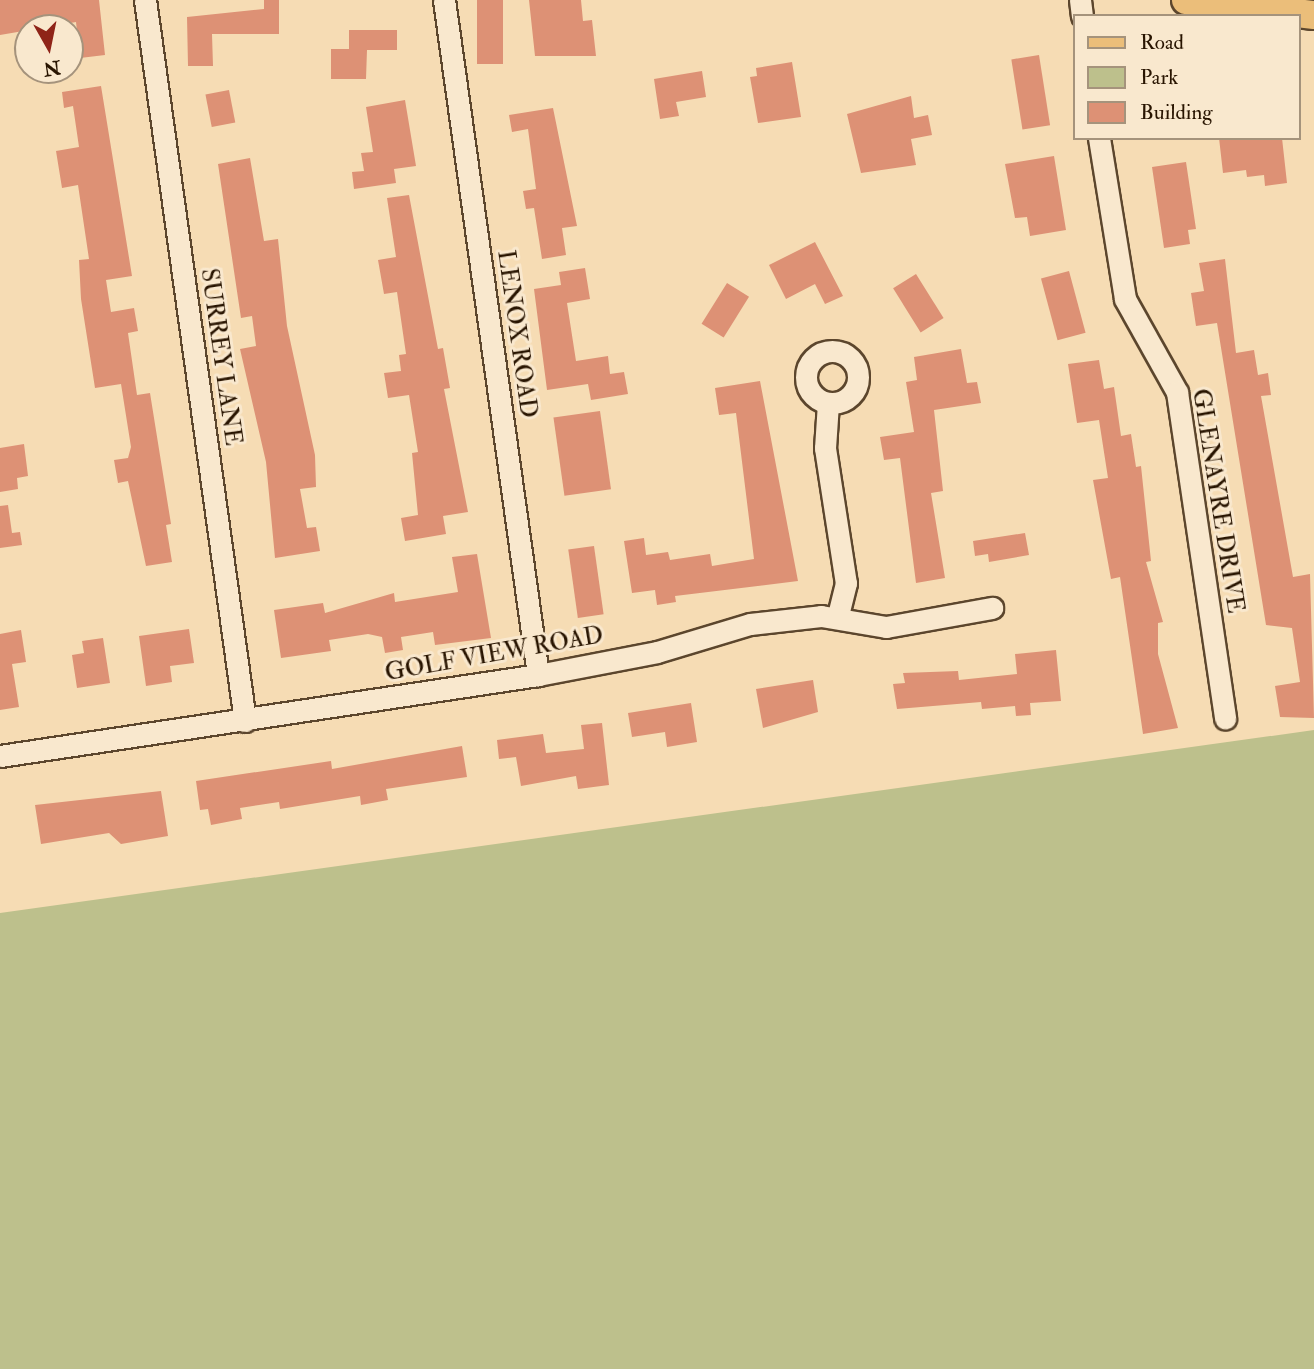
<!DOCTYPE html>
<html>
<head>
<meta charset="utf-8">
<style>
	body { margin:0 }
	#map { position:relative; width:1314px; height:1369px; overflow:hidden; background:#f6dcb4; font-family:"IM FELL Double Pica",serif }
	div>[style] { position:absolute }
	.green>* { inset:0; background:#bdc08c }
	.building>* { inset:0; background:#dd9175; transform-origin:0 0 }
	.roads { filter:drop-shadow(2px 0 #5c462d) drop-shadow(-2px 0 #5c462d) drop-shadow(0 2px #5c462d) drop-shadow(0 -2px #5c462d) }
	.minor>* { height:21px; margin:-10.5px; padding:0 10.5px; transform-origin:10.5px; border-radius:10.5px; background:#f9e8ce }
	.minor>.ring { margin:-10.5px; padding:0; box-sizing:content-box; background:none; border:21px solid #f9e8ce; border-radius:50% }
	.major>* { height:28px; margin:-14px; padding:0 14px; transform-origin:14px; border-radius:14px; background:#ebbe7a }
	span { translate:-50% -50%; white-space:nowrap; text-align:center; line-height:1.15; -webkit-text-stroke:6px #f9e8ce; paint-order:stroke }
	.street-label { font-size:24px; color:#281400 }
	.legend { position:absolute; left:1073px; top:14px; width:228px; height:126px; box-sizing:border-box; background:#f9e8ce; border:2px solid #a5937c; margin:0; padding:9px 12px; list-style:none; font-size:21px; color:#281400 }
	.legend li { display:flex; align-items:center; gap:14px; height:35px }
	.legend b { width:35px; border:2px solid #a5937c }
	.north { position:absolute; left:14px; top:14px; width:70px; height:70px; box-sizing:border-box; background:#f9e8ce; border:2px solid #a5937c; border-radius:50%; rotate:171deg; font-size:19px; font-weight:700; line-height:28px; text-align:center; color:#281400 }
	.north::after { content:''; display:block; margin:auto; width:24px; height:32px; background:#8f2418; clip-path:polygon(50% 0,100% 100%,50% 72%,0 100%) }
</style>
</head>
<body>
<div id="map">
	<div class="green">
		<i style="clip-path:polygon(1314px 730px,1314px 1369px,0 1369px,0 913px)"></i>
	</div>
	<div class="building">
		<i style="clip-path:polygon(0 0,99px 0,105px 55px,80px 58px,76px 22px,0 35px)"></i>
		<i style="clip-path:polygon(264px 0,279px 0,279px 34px,212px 34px,213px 66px,188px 66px,187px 17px,264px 9px)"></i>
		<i style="left:477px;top:0;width:26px;height:64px"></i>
		<i style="clip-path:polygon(529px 0,581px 0,583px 21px,592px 20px,596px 56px,535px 56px)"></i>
		<i style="clip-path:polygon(349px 30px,397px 30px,397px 50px,367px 50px,366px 79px,331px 79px,331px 49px,349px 49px)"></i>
		<i style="left:1039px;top:55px;width:71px;height:28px;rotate:81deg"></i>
		<i style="clip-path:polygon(792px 62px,801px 117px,758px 123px,750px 77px,757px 76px,756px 68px)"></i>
		<i style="clip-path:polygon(702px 71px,706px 97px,676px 102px,679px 116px,660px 119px,654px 79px)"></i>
		<i style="clip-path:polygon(101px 86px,132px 276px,106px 280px,111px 312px,134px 308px,138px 331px,128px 333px,137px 395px,150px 393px,171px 524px,166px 525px,172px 562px,146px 566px,128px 481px,118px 483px,114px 460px,128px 458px,131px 447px,121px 384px,95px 388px,81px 299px,79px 260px,89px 259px,78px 185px,62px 188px,56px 151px,79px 147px,73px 106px,64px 108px,62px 92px)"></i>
		<i style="left:229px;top:90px;width:33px;height:24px;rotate:79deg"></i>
		<i style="clip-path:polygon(911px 96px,914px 118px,928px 115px,932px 135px,911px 139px,916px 165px,861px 173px,847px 114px)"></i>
		<i style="clip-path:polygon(405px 100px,416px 166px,394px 169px,396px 183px,354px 189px,352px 172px,364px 171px,361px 153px,373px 152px,366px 107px)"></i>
		<i style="clip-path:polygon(553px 108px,577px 226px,562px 228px,566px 255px,542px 259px,534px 208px,526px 209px,523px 191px,536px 189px,528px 129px,512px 132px,509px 115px)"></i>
		<i style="clip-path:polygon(1219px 138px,1282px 138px,1287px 183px,1265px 186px,1264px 175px,1247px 177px,1246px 170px,1223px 173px)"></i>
		<i style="clip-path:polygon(1054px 156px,1066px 230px,1030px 236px,1027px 217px,1015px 218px,1005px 164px)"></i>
		<i style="clip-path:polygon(250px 158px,264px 241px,278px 239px,287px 326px,315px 455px,316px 487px,300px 489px,307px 528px,316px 527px,320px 551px,275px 558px,266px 462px,240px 349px,256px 346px,252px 316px,241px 318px,218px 164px)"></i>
		<i style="clip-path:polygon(1186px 162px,1196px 229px,1188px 230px,1190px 244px,1164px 248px,1152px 167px)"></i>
		<i style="clip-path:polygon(409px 195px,438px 349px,443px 348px,450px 388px,444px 389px,468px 512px,443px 516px,446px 534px,405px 541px,401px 518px,418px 515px,412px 453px,418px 452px,409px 395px,388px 398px,384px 373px,401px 371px,399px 355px,406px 354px,397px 292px,384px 294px,378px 260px,396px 257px,387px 198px)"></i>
		<i style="clip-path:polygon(815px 242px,843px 296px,825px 304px,815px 284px,786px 299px,769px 265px)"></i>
		<i style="clip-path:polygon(1225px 259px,1236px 353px,1254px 350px,1258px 375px,1268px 373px,1271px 395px,1261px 396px,1293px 577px,1310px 574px,1314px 718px,1280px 717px,1275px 686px,1300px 682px,1292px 628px,1266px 625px,1217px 323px,1196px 326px,1191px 293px,1204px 291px,1199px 263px)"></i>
		<i style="clip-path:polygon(585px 268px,590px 299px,567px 303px,576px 361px,608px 356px,610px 374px,624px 372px,628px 394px,591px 400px,588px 384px,547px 390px,534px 289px,561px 285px,559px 272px)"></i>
		<i style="left:1069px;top:271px;width:64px;height:29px;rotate:75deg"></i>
		<i style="left:916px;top:274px;width:52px;height:27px;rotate:58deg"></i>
		<i style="left:727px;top:283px;width:26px;height:48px;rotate:32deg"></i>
		<i style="clip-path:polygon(961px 349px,967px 383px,977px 382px,981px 403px,934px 410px,943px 491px,931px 493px,945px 578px,916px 583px,900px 458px,884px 460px,880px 437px,914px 432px,906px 382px,917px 380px,914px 357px)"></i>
		<i style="clip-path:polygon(1099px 360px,1104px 389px,1114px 387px,1121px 436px,1131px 434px,1136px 467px,1141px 466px,1151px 561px,1146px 562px,1163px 622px,1158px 623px,1158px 654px,1178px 728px,1143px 734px,1120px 577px,1111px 579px,1093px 480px,1108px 478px,1099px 420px,1077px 423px,1068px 364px)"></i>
		<i style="clip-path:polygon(760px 381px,798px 581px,675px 596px,676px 602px,657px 605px,655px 590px,632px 593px,624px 541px,644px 538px,646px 555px,668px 552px,670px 560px,710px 554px,712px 566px,754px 559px,736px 413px,719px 415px,715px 388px)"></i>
		<i style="left:600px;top:411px;width:79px;height:47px;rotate:82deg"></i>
		<i style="clip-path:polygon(24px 444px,28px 476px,17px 478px,18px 489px,0 492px,0 448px)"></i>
		<i style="clip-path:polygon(8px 505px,12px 533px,20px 532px,22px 545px,0 548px,0 506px)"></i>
		<i style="clip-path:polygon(1025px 533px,1029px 555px,989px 562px,988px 554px,975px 556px,973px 541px)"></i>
		<i style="left:594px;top:546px;width:69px;height:26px;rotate:82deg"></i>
		<i style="clip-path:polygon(477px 554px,491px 638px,435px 645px,433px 632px,401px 637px,403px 650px,385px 653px,382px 637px,368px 634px,329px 640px,331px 651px,281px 658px,274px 610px,323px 603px,325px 613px,394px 593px,395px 602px,458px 592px,452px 557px)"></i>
		<i style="clip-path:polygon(189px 629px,194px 663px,170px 666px,172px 682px,146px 686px,139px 636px)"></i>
		<i style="clip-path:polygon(21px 630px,26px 662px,12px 664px,19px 707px,0 710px,0 634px)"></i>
		<i style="clip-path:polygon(103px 638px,110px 683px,77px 688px,72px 655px,84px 653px,82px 641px)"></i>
		<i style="clip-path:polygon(1056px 650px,1061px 701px,1030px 703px,1031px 715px,1016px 716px,1015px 706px,982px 709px,981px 702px,897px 709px,893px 684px,905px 683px,903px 673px,958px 671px,959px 680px,1017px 674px,1015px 654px)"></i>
		<i style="clip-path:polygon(813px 680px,818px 712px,763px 728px,756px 689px)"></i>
		<i style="clip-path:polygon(691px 703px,697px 742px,667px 747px,665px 732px,632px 737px,628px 713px)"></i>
		<i style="clip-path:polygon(602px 723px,609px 785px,578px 789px,576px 776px,521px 786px,516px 757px,499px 759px,497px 740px,543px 734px,546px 753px,584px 749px,581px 725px)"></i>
		<i style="clip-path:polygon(462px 746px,467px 777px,386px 789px,388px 800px,361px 805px,360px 796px,280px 809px,279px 802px,240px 808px,242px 819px,211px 825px,208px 809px,200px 810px,196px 781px,331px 761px,332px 769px)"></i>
		<i style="clip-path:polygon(161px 791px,168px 836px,121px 844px,109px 833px,41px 844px,35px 805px)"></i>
	</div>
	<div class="roads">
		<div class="minor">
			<i style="left:145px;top:0;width:728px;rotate:82.1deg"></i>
			<i style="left:444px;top:0;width:682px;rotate:82.07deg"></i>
			<i style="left:1080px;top:0;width:16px;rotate:83deg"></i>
			<i style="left:1099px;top:138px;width:163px;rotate:80.8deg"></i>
			<i style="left:1125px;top:299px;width:107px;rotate:60.8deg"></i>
			<i style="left:1177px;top:392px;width:330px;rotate:81.6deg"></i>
			<i class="ring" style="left:806px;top:351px;width:31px;height:31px"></i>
			<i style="left:828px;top:403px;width:45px;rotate:93.8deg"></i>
			<i style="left:825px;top:448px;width:137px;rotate:81.2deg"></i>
			<i style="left:846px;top:583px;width:36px;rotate:104deg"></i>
			<i style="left:0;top:756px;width:544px;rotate:-8.56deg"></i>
			<i style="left:538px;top:675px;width:121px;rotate:-10.9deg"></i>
			<i style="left:657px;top:652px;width:97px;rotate:-16.8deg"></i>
			<i style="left:750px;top:624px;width:71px;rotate:-6.4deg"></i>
			<i style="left:821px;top:616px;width:66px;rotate:9.6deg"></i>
			<i style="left:886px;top:627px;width:108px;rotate:-10.2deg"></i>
		</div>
		<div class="major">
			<i style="left:1186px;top:0;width:129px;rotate:6.7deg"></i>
		</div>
	</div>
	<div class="street-label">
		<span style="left:517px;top:334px;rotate:82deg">LENOX ROAD</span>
		<span style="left:221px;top:357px;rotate:82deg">SURREY LANE</span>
		<span style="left:1218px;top:501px;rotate:81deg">GLENAYRE DRIVE</span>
		<span style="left:494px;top:654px;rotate:-10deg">GOLF VIEW ROAD</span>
	</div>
	<ul class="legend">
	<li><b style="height:9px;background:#ebbe7a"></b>Road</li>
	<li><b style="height:19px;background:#bdc08c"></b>Park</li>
	<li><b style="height:19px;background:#dd9175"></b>Building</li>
	</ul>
	<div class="north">N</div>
</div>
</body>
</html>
